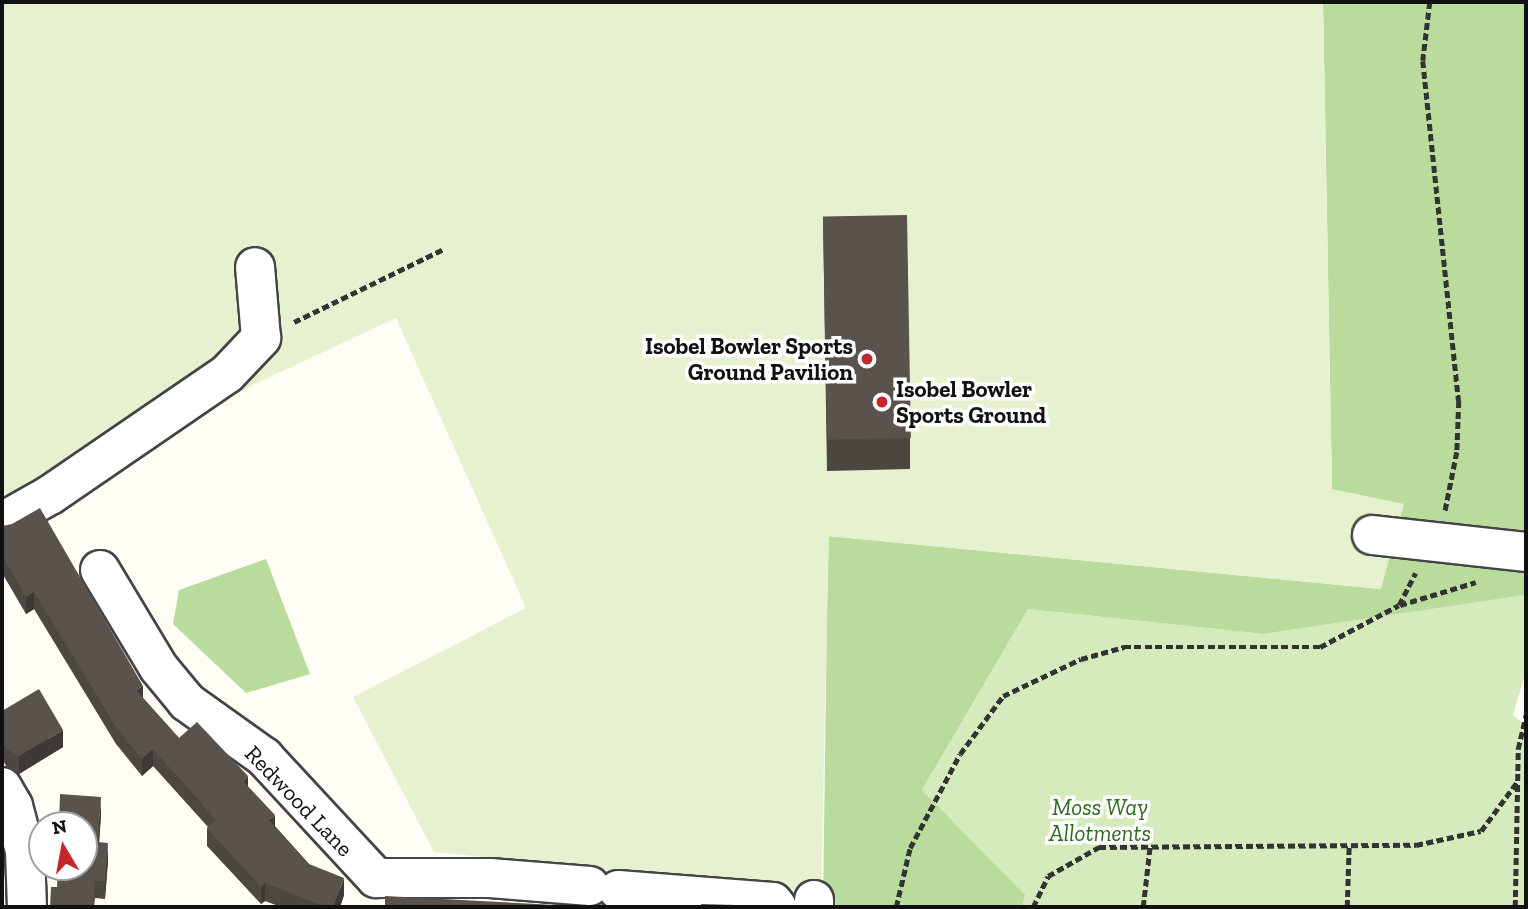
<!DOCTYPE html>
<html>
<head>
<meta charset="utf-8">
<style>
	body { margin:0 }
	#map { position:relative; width:1528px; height:909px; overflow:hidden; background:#fffdf5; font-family:"Zilla Slab",serif }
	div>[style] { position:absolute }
	.green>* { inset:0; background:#d5ebbd }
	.forest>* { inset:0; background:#b9dc9c }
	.pitch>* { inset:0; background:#e6f2cf }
	.path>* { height:4.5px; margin-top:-2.25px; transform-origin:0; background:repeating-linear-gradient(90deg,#333 0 7px,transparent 0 10.5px) }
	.roads { filter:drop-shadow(2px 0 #444) drop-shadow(-2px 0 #444) drop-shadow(0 2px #444) drop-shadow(0 -2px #444) }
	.minor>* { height:38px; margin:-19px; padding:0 19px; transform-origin:19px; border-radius:19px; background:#fff }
	.wall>* { inset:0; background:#4d4742 }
	.shaded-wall>* { inset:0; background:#3f3936 }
	.building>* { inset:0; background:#5a524d; transform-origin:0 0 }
	.dots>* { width:19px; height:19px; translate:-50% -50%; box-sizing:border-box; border:4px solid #fff; border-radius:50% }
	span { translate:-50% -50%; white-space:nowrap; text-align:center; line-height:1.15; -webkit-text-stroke:7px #fff; paint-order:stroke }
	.poi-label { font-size:23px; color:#111; font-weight:700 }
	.right { translate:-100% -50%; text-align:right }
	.left { translate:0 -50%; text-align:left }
	.street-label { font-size:23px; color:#111 }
	.park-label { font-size:23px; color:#2f6b1f; font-style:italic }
	.frame { position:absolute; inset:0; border:4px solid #111; pointer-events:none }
	.north { position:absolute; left:28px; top:811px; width:70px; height:70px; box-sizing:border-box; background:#fff; border:2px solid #a0a0a0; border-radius:50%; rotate:350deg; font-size:19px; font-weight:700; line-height:28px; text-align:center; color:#111 }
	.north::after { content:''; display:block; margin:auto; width:24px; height:32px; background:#c4262e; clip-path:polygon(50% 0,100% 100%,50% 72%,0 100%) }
</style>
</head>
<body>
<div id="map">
	<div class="green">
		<i style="clip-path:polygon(1526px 595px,1526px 671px,1513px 715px,1526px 726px,1526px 907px,1022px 907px,1024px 895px,922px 790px,1028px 609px,1264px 634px)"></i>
	</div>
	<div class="forest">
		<i style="clip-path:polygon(1323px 2px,1526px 2px,1526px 595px,1264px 634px,1028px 609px,922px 790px,1025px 895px,1022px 907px,823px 907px,828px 536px,1381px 589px,1332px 490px)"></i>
		<i style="clip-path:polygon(266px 559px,310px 674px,246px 693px,173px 624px,179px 590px)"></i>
	</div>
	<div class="pitch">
		<i style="clip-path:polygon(2px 2px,1323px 2px,1332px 489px,1404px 504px,1381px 589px,829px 536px,821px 892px,434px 852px,353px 697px,526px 608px,396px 318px,9px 499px,2px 486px)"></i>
	</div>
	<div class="path">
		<i style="left:1430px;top:2px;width:59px;rotate:96.8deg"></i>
		<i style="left:1423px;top:61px;width:342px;rotate:84deg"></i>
		<i style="left:1459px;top:401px;width:51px;rotate:92.2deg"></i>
		<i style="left:1457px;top:452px;width:61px;rotate:101.3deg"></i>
		<i style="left:294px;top:322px;width:167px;rotate:-26deg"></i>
		<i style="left:1400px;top:605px;width:79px;rotate:-16.8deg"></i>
		<i style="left:896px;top:907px;width:61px;rotate:-76.7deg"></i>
		<i style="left:910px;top:848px;width:106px;rotate:-62deg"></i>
		<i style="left:960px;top:754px;width:72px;rotate:-53.4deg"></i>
		<i style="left:1003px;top:696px;width:86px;rotate:-25.4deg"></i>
		<i style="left:1081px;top:659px;width:45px;rotate:-15.6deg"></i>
		<i style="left:1124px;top:647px;width:196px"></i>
		<i style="left:1320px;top:647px;width:89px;rotate:-28deg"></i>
		<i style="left:1399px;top:605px;width:36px;rotate:-63deg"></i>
		<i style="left:1033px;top:907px;width:34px;rotate:-64deg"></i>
		<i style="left:1048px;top:876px;width:59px;rotate:-29.6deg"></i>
		<i style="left:1099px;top:847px;width:317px;rotate:-0.4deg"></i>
		<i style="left:1416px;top:845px;width:66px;rotate:-12.2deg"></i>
		<i style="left:1481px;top:831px;width:61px;rotate:-53.7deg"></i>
		<i style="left:1143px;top:907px;width:61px;rotate:-83.5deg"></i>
		<i style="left:1347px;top:907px;width:62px;rotate:-88.2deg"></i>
		<i style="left:1515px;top:907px;width:158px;rotate:-88.9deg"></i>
		<i style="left:1518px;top:749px;width:35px;rotate:-77deg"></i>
	</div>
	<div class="roads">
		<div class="minor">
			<i style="left:2px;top:522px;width:55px;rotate:-29.4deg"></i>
			<i style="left:50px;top:495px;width:214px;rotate:-34.4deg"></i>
			<i style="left:227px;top:374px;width:50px;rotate:-46.6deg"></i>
			<i style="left:261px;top:338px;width:71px;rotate:-94.8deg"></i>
			<i style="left:1372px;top:535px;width:155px;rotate:6.3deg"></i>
			<i style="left:100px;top:570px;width:114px;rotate:59deg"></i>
			<i style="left:159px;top:668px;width:44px;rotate:50.5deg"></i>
			<i style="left:187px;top:702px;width:95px;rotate:35.5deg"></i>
			<i style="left:264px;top:757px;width:165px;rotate:47.2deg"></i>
			<i style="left:2px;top:787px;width:22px;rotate:60deg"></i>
			<i style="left:13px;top:806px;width:47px;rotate:75.1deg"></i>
			<i style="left:25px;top:851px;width:56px;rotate:88deg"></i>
			<i style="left:376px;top:878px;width:114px"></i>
			<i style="left:490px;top:878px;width:100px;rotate:4.6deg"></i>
			<i style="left:618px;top:890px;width:155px;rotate:4.4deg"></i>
			<i style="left:773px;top:902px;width:6px;rotate:51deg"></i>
			<i style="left:814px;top:900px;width:7px;rotate:90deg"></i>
		</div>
	</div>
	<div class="wall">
		<i style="clip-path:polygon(823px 217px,910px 438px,910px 469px,827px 471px)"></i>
		<i style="clip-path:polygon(2px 526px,143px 698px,179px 738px,248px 787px,275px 826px,309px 864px,344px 895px,340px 907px,281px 907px,265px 901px,261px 904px,207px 846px,207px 828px,208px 827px,153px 766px,142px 776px,116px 744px,34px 609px,26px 614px,2px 573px)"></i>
		<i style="clip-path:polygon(2px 711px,63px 747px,19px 774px,6px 766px,2px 758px)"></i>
		<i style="clip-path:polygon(101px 814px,99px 842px,108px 860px,105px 899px,95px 898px,94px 907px,50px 907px,57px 887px)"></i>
	</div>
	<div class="shaded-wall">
		<i style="clip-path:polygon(34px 592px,34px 609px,26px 614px,26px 597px)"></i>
		<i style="clip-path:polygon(143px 686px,143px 704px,136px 690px)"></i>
		<i style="clip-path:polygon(63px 730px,63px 747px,19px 774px,19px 756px)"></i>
		<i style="clip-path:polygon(153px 749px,153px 766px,142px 776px,142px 759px)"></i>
		<i style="clip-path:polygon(248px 776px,248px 793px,243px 781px)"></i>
		<i style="clip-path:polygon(101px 797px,101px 814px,98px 860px,98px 842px)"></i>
		<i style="clip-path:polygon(275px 815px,275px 833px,269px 820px)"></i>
		<i style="clip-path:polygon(108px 843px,108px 860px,105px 899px,105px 881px)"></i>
		<i style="clip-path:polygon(344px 878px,344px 895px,340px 907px,333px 907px)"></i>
		<i style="clip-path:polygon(265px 883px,265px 901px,261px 904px,261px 887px)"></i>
	</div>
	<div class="building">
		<i style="left:907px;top:215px;width:223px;height:84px;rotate:89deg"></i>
		<i style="clip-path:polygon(40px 508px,143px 686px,136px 690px,179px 738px,197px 722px,248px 776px,243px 781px,275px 815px,269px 820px,309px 864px,344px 878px,333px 907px,326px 907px,265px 883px,261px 887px,207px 828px,216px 820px,188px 788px,153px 749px,142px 759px,116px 727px,34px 592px,26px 597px,2px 556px,2px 526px,12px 524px)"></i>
		<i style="clip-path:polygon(39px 689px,63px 730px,19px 756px,6px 749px,2px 741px,2px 711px)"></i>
		<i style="clip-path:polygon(60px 794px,101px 797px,98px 842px,108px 843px,105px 881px,95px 881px,93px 907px,50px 907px,51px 887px,57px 887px,58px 867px,84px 867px,84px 825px,59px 825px)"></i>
		<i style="clip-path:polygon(385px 896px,594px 907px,385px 907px)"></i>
		<i style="clip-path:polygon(701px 904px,736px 905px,736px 907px,701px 907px)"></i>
	</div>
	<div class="dots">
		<i style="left:867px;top:359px;background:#c4262e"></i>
		<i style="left:882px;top:402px;background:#c4262e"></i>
	</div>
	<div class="poi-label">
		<span class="right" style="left:853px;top:359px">Isobel Bowler Sports<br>Ground Pavilion</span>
		<span class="left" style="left:896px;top:402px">Isobel Bowler<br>Sports Ground</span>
	</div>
	<div class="street-label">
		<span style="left:299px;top:801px;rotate:46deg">Redwood Lane</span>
	</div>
	<div class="park-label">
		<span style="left:1100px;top:820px">Moss Way<br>Allotments</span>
	</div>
	<div class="frame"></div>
	<div class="north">N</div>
</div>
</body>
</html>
